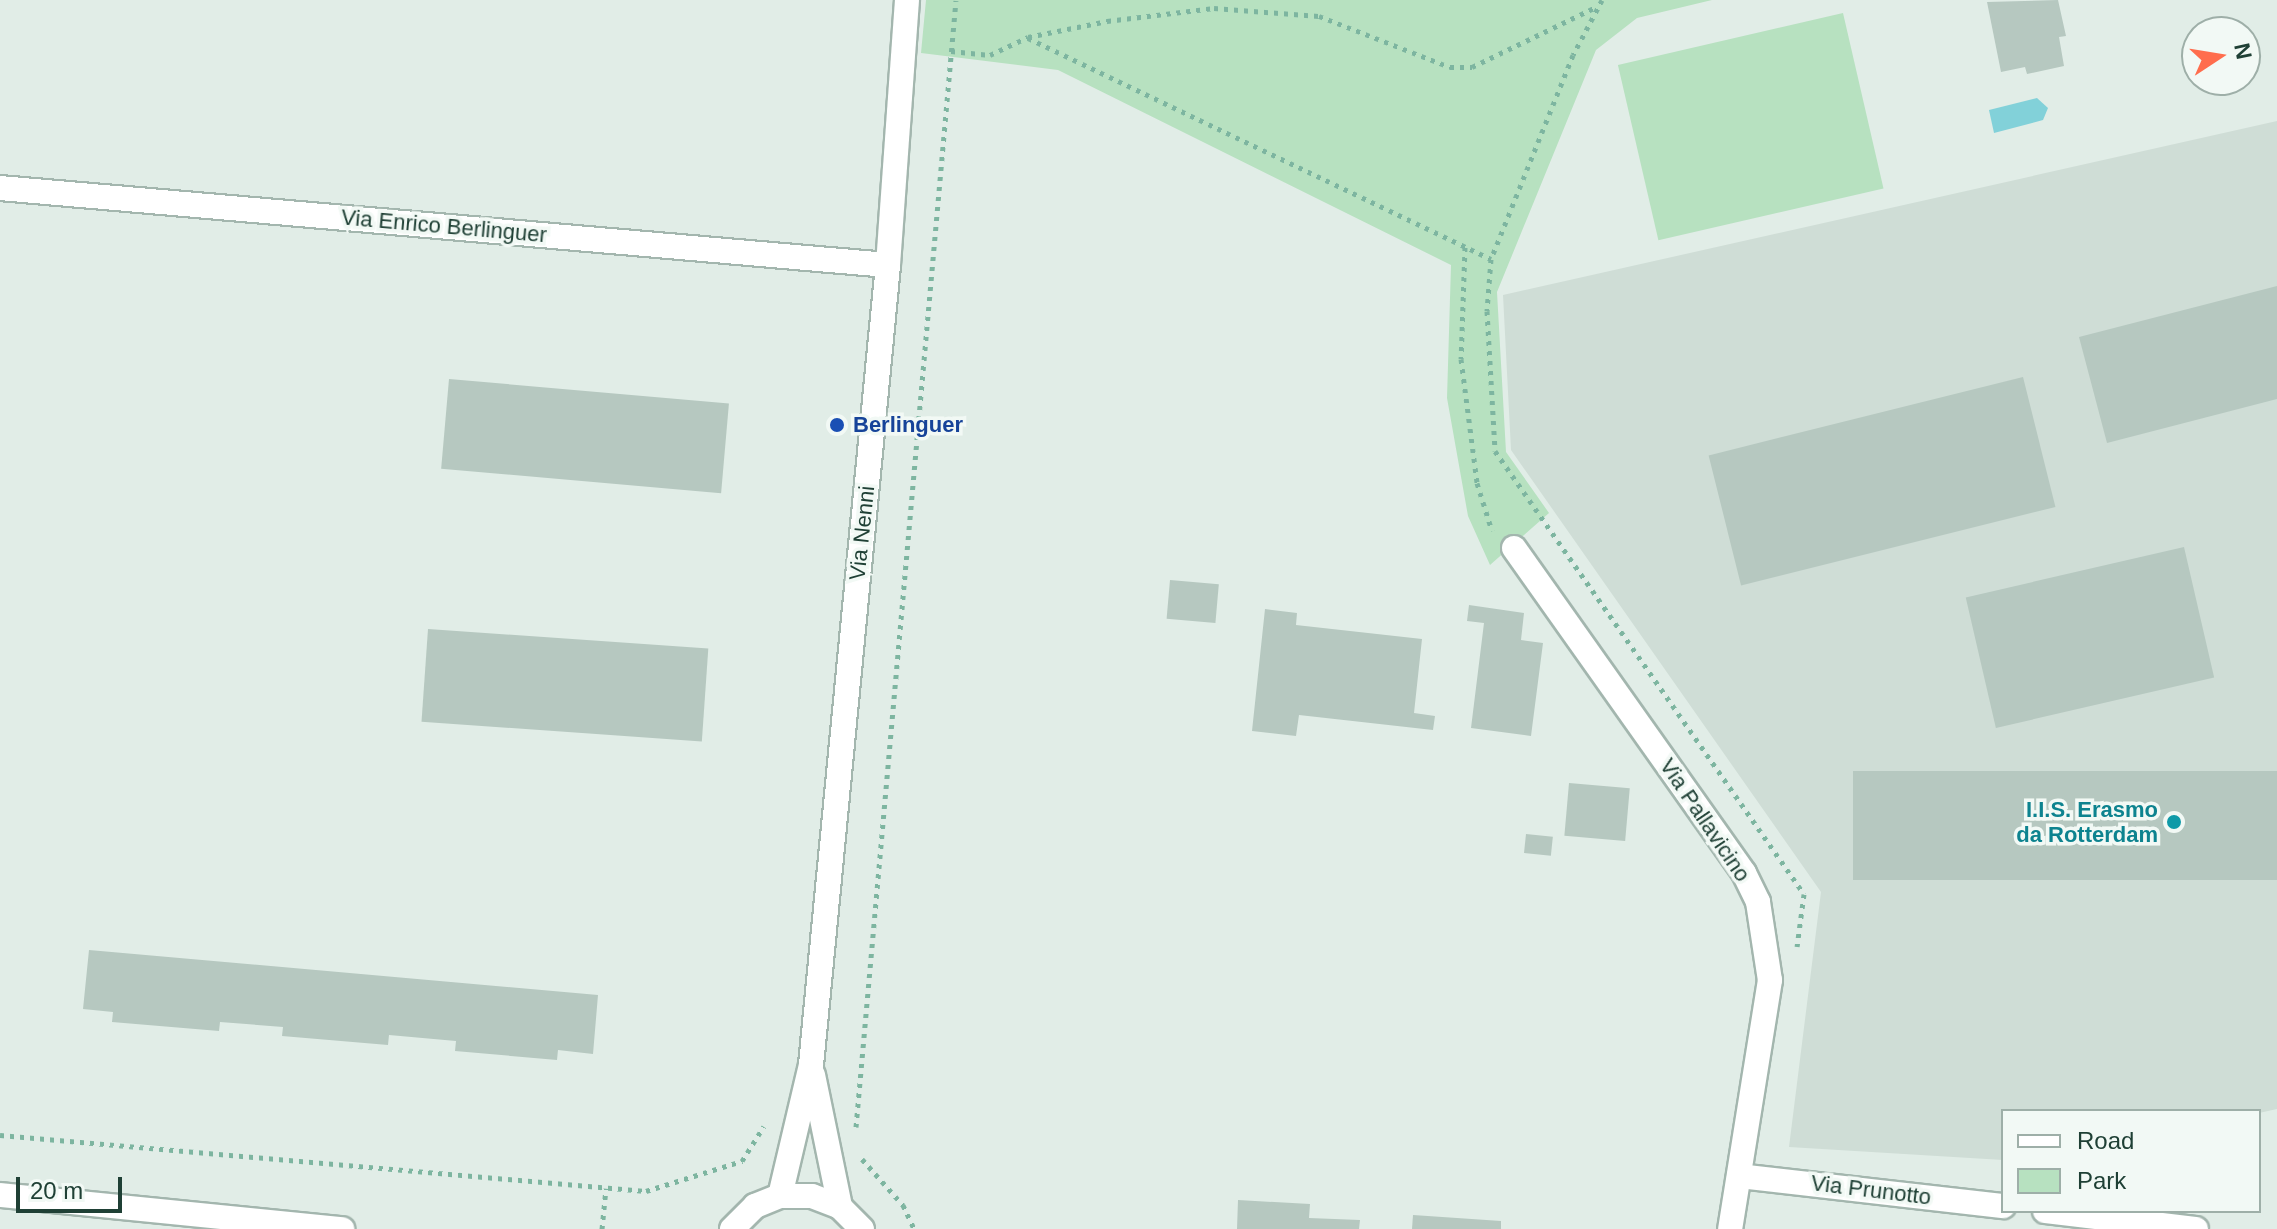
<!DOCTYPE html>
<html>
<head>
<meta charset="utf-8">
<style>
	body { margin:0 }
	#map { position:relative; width:2277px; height:1229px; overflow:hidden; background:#e1ede7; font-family:Helvetica,sans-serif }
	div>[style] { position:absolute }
	.built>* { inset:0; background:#cfddd6 }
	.green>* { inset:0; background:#b7e1c0; transform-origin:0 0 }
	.water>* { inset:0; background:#82d1d9 }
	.building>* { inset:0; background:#b6c8c0; transform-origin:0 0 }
	.path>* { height:5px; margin-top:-2.5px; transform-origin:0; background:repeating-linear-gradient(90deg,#7db5a0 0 4px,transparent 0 10px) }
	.roads { filter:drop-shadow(2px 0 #a3b6ae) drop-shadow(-2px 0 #a3b6ae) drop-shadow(0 2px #a3b6ae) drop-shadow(0 -2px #a3b6ae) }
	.street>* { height:24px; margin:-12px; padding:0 12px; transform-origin:12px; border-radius:12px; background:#fff }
	.dots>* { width:22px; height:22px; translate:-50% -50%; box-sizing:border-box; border:4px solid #f2f9f5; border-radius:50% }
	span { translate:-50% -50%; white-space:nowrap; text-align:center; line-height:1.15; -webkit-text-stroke:7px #f2f9f5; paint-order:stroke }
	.street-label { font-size:22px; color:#1f4035 }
	.transit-label { font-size:22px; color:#164399; font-weight:700 }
	.left { translate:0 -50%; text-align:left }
	.culture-label { font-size:22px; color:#0d838f; font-weight:700 }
	.right { translate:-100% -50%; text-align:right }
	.legend { position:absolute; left:2001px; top:1109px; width:260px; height:104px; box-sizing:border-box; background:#f2f9f5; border:2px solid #9eafa8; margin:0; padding:10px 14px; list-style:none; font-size:24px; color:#1f4035 }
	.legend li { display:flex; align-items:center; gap:16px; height:40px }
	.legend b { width:40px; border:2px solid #9eafa8 }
	.north { position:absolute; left:2181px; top:16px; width:80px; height:80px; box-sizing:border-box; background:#f2f9f5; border:2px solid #9eafa8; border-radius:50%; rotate:78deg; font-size:22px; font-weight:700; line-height:32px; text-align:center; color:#1f4035 }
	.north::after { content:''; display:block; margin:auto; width:28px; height:36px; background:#ff6d4d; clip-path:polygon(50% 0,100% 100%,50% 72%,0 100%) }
	.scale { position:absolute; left:16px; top:1177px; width:106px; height:36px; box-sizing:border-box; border:4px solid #1f4035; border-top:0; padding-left:10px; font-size:24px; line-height:28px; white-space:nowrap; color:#1f4035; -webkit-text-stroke:6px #f2f9f5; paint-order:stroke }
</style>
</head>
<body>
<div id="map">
	<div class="built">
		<i style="clip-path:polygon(2277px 121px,2277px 1109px,2259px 1113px,2003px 1111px,2003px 1160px,1789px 1147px,1821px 892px,1511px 450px,1503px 295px)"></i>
	</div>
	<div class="green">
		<i style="clip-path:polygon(926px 0,1712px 0,1637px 18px,1596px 50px,1497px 292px,1506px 452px,1549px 513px,1490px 565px,1468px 516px,1447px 398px,1451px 265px,1058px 70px,921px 53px)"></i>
		<i style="left:1843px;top:13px;width:180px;height:231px;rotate:77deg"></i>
	</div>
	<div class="water">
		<i style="clip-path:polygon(2037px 98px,2048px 108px,2043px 120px,1994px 133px,1989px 110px)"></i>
	</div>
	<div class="building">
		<i style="clip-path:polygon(2058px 0,2066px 36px,2059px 37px,2064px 66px,2027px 74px,2025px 67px,2001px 72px,1987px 2px)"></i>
		<i style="clip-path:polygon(2277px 286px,2277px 399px,2107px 443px,2079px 337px)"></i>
		<i style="left:2023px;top:377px;width:134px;height:324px;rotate:76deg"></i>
		<i style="left:449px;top:379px;width:281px;height:90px;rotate:5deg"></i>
		<i style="left:2184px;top:547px;width:134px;height:224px;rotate:77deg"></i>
		<i style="left:1170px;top:580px;width:49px;height:39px;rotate:5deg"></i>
		<i style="clip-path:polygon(1469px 605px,1524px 613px,1521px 640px,1543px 643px,1531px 736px,1471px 728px,1484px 623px,1467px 621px)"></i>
		<i style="clip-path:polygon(1265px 609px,1297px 613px,1296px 625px,1422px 639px,1414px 713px,1435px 716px,1433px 730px,1299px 715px,1296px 736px,1252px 731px)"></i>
		<i style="left:428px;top:629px;width:281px;height:93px;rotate:4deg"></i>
		<i style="left:2277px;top:771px;width:109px;height:424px;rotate:90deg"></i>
		<i style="left:1569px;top:783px;width:61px;height:53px;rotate:5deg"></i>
		<i style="left:1526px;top:834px;width:27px;height:19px;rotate:6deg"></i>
		<i style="clip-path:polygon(89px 950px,598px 995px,593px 1054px,558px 1050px,557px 1060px,455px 1051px,456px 1041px,389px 1035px,388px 1045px,282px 1036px,283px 1027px,220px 1022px,219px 1031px,112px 1022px,113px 1012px,83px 1009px)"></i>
		<i style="clip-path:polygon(1238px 1200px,1310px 1204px,1309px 1218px,1360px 1220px,1359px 1229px,1237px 1229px)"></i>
		<i style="clip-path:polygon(1413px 1215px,1501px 1221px,1501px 1229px,1412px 1229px)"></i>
	</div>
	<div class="path">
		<i style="left:1602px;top:0;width:62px;rotate:117.8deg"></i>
		<i style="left:1573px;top:55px;width:220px;rotate:111.9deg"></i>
		<i style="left:1491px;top:259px;width:52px;rotate:94.4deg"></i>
		<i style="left:1487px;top:311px;width:140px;rotate:86.7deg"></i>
		<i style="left:1495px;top:451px;width:540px;rotate:55.1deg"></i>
		<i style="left:1804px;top:894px;width:53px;rotate:97.5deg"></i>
		<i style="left:1028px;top:38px;width:513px;rotate:25.52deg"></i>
		<i style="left:951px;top:51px;width:39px;rotate:6deg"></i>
		<i style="left:990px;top:55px;width:42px;rotate:-25.3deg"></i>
		<i style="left:1028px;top:37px;width:81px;rotate:-11.4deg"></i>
		<i style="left:1107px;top:21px;width:108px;rotate:-6.9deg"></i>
		<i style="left:1214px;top:8px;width:105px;rotate:4.4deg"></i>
		<i style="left:1319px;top:16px;width:141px;rotate:21.3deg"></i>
		<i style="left:1450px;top:67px;width:22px"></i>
		<i style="left:1472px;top:67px;width:136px;rotate:-25.8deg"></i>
		<i style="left:1465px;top:247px;width:112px;rotate:92deg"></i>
		<i style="left:1461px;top:359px;width:125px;rotate:82.6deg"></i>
		<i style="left:1477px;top:483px;width:50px;rotate:72.6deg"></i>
		<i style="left:856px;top:1127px;width:1131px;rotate:-84.93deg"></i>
		<i style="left:0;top:1135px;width:648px;rotate:4.95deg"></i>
		<i style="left:646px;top:1191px;width:101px;rotate:-17.4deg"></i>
		<i style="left:742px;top:1161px;width:41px;rotate:-57.8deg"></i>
		<i style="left:862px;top:1159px;width:62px;rotate:48.3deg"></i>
		<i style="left:903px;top:1205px;width:26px;rotate:65deg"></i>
		<i style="left:602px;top:1229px;width:41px;rotate:-84.4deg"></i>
	</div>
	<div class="roads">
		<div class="street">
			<i style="left:0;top:188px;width:891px;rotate:4.96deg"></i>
			<i style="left:1514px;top:548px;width:398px;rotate:54.7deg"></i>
			<i style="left:1744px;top:873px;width:32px;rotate:64deg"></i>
			<i style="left:1758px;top:902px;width:79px;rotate:81.3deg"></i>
			<i style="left:1770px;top:980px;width:252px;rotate:99.1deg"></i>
			<i style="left:813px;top:1075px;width:135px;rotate:78.4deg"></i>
			<i style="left:1739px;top:1176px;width:266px;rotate:6.5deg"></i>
			<i style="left:0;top:1195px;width:344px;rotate:5.7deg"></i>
			<i style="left:780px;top:1196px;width:135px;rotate:-76.7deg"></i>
			<i style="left:811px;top:1065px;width:804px;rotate:-84.5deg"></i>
			<i style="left:888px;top:265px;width:266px;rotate:-85.9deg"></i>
			<i style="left:2045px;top:1211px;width:152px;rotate:6.8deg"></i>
			<i style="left:732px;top:1229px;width:33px;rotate:-45deg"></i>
			<i style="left:755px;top:1206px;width:27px;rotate:-22deg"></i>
			<i style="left:780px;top:1196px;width:32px"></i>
			<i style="left:812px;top:1196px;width:30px;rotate:21deg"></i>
			<i style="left:840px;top:1207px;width:31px;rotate:45deg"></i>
		</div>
	</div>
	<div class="dots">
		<i style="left:837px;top:425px;background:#1a4fb4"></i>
		<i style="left:2174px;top:822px;background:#0f9aa8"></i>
	</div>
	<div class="street-label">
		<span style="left:444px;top:226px;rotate:5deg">Via Enrico Berlinguer</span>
		<span style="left:862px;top:533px;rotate:-84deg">Via Nenni</span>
		<span style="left:1705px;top:820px;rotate:56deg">Via Pallavicino</span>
		<span style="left:1871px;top:1190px;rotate:7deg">Via Prunotto</span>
	</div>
	<div class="transit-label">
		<span class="left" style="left:853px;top:425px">Berlinguer</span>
	</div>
	<div class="culture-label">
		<span class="right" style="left:2158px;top:822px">I.I.S. Erasmo<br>da Rotterdam</span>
	</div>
	<ul class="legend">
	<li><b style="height:10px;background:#fff"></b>Road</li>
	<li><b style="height:22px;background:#b7e1c0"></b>Park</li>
	</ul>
	<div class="north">N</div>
	<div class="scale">20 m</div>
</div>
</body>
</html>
